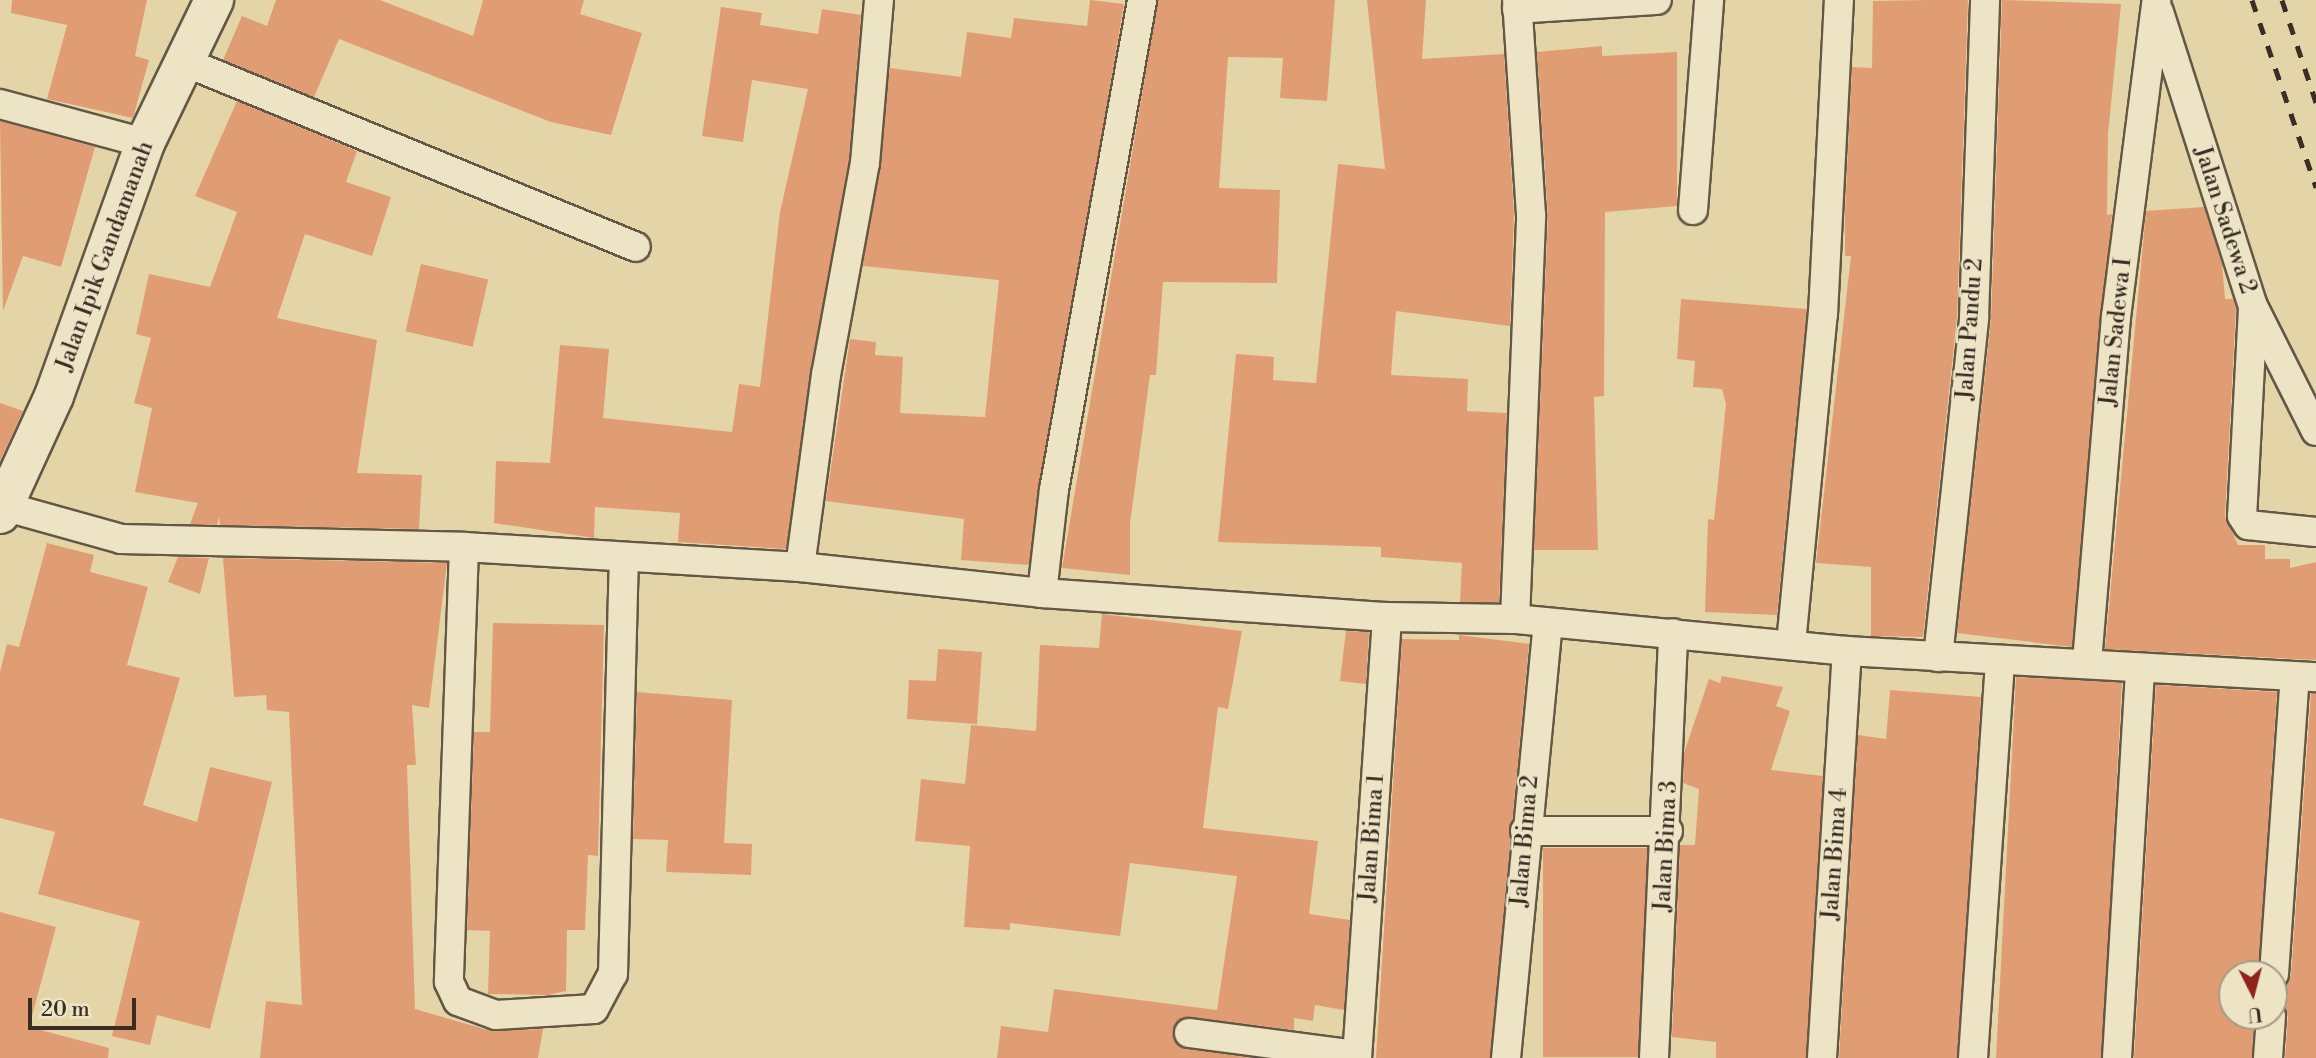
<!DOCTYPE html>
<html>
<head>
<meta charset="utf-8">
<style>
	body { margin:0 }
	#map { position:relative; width:2316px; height:1058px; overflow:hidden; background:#e4d5a8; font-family:"Libre Bodoni",serif }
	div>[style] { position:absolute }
	.building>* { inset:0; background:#e09d74; transform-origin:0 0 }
	.roads { filter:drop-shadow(2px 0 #645745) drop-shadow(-2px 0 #645745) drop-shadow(0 2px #645745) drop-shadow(0 -2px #645745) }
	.street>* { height:28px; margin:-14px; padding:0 14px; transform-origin:14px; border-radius:14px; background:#ede4c6 }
	.secondary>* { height:38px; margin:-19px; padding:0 19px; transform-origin:19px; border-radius:19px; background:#ede4c6 }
	.rail>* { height:5px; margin-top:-2.5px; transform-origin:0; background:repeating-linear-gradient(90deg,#392d24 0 12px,transparent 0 24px) }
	span { translate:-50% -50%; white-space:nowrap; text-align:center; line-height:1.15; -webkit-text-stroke:5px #ede4c6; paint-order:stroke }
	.street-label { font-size:23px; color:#392d24 }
	.north { position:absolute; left:2218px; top:960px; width:70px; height:70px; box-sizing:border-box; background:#ede4c6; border:2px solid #a59b85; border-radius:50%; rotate:174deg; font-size:19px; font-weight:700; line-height:28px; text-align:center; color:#392d24 }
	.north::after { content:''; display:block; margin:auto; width:24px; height:32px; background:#8f2418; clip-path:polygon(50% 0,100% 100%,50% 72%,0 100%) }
	.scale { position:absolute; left:28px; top:998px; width:108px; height:32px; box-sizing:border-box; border:4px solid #392d24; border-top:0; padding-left:9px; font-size:21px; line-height:24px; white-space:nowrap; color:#392d24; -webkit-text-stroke:5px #ede4c6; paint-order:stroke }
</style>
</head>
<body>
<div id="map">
	<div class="building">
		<i style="clip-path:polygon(12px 0,147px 0,135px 56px,149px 60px,133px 118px,47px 99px,67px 25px,11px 13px)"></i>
		<i style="clip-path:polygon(276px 0,380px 0,473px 36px,483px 0,584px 0,580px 14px,642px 33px,611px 135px,551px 122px,339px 39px,314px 97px,223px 60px,242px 16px,267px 26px)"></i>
		<i style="clip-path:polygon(1090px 0,1124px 4px,1029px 565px,961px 560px,964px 519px,826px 501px,850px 339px,876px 342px,875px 355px,903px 357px,900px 413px,985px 417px,999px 280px,863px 266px,890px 68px,961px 77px,967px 32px,1011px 38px,1014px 18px,1087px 26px)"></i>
		<i style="clip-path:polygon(1158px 0,1335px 0,1327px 101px,1280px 98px,1283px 58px,1228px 57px,1219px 188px,1280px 190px,1277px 283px,1163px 282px,1156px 375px,1150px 375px,1130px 524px,1130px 575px,1062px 568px)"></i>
		<i style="clip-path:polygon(1367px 0,1426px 0,1422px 59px,1504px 54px,1514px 215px,1510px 326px,1396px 311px,1391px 375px,1468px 379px,1467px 411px,1507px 413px,1499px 602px,1460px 602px,1462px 563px,1381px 557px,1381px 547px,1218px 542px,1236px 354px,1274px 357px,1273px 380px,1316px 383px,1338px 164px,1385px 169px)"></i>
		<i style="clip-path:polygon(1929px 0,1968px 0,1957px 317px,1923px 637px,1871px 636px,1871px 567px,1816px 563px,1851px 256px,1845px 256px,1845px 213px,1852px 67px,1872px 68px,1873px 1px)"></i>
		<i style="clip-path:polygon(2002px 0,2121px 4px,2108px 134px,2107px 215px,2112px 214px,2072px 647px,1957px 633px,1991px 320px)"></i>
		<i style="clip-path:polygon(721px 7px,762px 13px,760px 25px,818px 34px,822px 9px,861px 15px,849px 161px,786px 549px,678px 542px,680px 513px,595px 507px,594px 538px,494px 523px,496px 461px,550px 463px,560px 345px,609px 349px,603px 418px,732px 432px,739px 384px,760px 387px,780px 212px,808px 89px,752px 80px,743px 142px,702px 136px)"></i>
		<i style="clip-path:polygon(1602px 46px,1602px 56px,1677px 52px,1677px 206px,1605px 212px,1604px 396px,1594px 397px,1598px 550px,1534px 550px,1548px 216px,1537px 52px)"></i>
		<i style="clip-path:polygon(237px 101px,357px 151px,346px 182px,391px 197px,372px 256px,305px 234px,277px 318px,377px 340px,357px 473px,422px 475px,419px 529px,220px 525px,219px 517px,217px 525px,190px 524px,198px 503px,135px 492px,152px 408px,134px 403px,151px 338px,136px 334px,149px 274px,210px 287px,237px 212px,195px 196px)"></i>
		<i style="clip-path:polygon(0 121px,95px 147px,61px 267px,23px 256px,3px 311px)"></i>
		<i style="clip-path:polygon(2204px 207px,2222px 264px,2225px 299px,2233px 299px,2236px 308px,2225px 516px,2238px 545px,2265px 545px,2265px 559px,2290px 559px,2290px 568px,2316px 562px,2316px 660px,2105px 649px,2146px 211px)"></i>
		<i style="left:421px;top:264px;width:69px;height:69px;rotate:13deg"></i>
		<i style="clip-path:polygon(1681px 299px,1807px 309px,1777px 615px,1705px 612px,1708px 519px,1714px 520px,1726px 404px,1722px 389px,1693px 387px,1695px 361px,1677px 359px)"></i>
		<i style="clip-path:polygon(0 403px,23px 411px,0 461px)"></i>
		<i style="clip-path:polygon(47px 543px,94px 555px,90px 572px,148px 587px,127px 665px,180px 678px,143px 805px,197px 822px,210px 767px,272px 782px,210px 1029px,157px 1015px,150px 1045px,112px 1036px,140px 921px,38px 894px,55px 832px,0 818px,0 672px,7px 644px,19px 647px)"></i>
		<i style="clip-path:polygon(178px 557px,209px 558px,200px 594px,168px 582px)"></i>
		<i style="clip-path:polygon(223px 558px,447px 563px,429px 708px,412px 705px,416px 765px,407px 765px,415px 1009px,491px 1031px,543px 1029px,538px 1058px,260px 1058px,266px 1001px,302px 1005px,289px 712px,267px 710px,266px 695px,234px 697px)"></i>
		<i style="clip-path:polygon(1102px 614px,1242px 631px,1228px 709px,1218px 707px,1203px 828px,1318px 841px,1309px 914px,1350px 920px,1344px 1010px,1315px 1005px,1313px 1021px,1294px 1018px,1294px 1030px,1190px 1017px,1173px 1030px,1186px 1049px,1252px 1058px,997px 1058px,1001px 1026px,1048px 1032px,1054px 989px,1217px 1010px,1237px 876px,1130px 863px,1120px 936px,1010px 923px,1010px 930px,964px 927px,970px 846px,915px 841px,921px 779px,965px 784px,971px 725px,1036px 731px,1040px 645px,1099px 648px)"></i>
		<i style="clip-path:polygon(493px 623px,604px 625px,598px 856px,588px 855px,585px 930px,567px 930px,566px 991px,548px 995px,488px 994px,490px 931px,467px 930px,474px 732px,490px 732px)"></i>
		<i style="clip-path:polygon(1346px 631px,1369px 632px,1366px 684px,1340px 681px)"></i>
		<i style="clip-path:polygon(1459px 635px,1529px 644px,1490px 1058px,1376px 1058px,1402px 639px,1459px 640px)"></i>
		<i style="clip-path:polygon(938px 649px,982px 652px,977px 724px,907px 719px,909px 680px,936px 681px)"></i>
		<i style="clip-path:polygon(1722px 676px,1783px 687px,1776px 706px,1790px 711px,1771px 770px,1823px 776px,1806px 1058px,1716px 1058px,1716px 1042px,1672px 1037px,1680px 845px,1695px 845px,1699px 789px,1683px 783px,1684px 753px,1709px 679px,1720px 683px)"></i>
		<i style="left:2016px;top:677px;width:106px;height:382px;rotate:3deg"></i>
		<i style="clip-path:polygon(2156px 685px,2277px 692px,2258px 974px,2232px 974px,2232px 1016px,2254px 1016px,2252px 1058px,2134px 1058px)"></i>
		<i style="clip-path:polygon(1890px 690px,1981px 697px,1957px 1058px,1839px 1058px,1858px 735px,1886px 739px)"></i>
		<i style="clip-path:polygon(637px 692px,732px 700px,724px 843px,752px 844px,751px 875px,666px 872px,668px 840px,633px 839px)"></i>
		<i style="clip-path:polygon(2311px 693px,2316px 693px,2316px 1058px,2285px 1058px,2288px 1017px,2274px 990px,2291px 975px)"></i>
		<i style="left:1543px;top:848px;width:104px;height:209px"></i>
		<i style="clip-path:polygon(0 912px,56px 927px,29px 1027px,109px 1048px,108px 1058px,0 1058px)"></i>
	</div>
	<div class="roads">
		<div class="street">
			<i style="left:1517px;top:9px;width:140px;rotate:-3.7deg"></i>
			<i style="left:2159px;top:12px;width:309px;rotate:72.3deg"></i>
			<i style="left:2253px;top:306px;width:140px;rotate:63.3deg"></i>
			<i style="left:185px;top:62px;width:487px;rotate:22.3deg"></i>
			<i style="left:0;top:104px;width:150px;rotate:15.1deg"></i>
			<i style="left:1693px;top:210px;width:211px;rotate:-85.6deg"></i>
			<i style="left:2253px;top:308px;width:208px;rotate:93deg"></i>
			<i style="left:2242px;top:516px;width:11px;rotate:56deg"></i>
			<i style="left:2248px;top:525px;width:68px;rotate:5.9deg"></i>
			<i style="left:3px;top:506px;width:123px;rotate:15.6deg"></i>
			<i style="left:121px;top:539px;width:343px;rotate:1.3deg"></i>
			<i style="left:464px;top:547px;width:337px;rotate:3.4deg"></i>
			<i style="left:800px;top:567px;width:243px;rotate:6.1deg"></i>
			<i style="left:1042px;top:593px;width:346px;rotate:4deg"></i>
			<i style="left:1387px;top:617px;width:128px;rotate:0.9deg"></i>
			<i style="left:1515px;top:619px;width:334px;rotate:5.5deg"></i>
			<i style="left:1847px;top:651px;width:470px;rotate:3.2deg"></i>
			<i style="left:464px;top:547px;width:435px;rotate:92deg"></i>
			<i style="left:449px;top:982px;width:21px;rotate:65deg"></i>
			<i style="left:458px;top:1001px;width:40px;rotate:20.2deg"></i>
			<i style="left:496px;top:1015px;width:98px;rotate:-3.5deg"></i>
			<i style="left:594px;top:1009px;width:40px;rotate:-62deg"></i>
			<i style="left:613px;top:974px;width:414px;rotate:-88.5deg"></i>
			<i style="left:800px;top:567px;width:194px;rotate:-82.3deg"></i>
			<i style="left:826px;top:375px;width:216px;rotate:-79.6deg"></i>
			<i style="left:865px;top:163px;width:164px;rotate:-85.1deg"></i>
			<i style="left:1042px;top:593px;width:104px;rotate:-83.4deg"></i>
			<i style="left:1054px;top:490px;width:498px;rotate:-79.8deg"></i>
			<i style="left:1515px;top:619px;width:404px;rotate:-87.7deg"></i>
			<i style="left:1531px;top:215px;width:215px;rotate:-93.7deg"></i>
			<i style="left:1791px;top:644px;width:332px;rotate:-84.5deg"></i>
			<i style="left:1823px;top:314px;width:314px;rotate:-87.1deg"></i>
			<i style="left:1938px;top:657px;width:341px;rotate:-83.9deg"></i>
			<i style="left:1974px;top:318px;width:318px;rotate:-88deg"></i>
			<i style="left:2087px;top:662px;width:346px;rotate:-85.2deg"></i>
			<i style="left:2116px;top:317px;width:317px;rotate:-82.7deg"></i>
			<i style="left:1525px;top:831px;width:143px"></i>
			<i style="left:2274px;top:974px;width:298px;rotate:-86deg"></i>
			<i style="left:1189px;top:1033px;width:169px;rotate:7.5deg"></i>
			<i style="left:1357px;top:1058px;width:442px;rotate:-86.1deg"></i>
			<i style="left:1506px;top:1058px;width:436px;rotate:-84.5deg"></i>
			<i style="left:1654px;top:1058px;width:425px;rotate:-87.4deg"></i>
			<i style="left:1822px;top:1058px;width:408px;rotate:-86.5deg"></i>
			<i style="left:1973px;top:1058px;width:398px;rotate:-86.1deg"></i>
			<i style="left:2117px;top:1058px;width:391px;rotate:-86.6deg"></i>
			<i style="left:2268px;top:1058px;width:42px;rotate:-85.9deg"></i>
		</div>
		<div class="secondary">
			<i style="left:0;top:514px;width:130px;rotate:-65.4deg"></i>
			<i style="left:54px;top:396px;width:269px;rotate:-70.2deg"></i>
			<i style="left:145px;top:143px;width:159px;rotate:-64.2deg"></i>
		</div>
	</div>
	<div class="rail">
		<i style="left:2252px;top:0;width:198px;rotate:71.1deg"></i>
		<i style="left:2282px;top:0;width:108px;rotate:71.6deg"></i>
	</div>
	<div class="street-label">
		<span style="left:2225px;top:220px;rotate:72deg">Jalan Sadewa 2</span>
		<span style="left:105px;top:256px;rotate:-70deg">Jalan Ipik Gandamanah</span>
		<span style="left:1970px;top:329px;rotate:-86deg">Jalan Pandu 2</span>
		<span style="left:2116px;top:332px;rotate:-84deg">Jalan Sadewa I</span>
		<span style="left:1372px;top:838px;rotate:-86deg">Jalan Bima 1</span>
		<span style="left:1525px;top:841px;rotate:-85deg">Jalan Bima 2</span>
		<span style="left:1666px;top:846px;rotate:-87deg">Jalan Bima 3</span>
		<span style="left:1835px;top:854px;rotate:-86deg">Jalan Bima 4</span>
	</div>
	<div class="north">U</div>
	<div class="scale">20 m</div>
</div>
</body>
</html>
